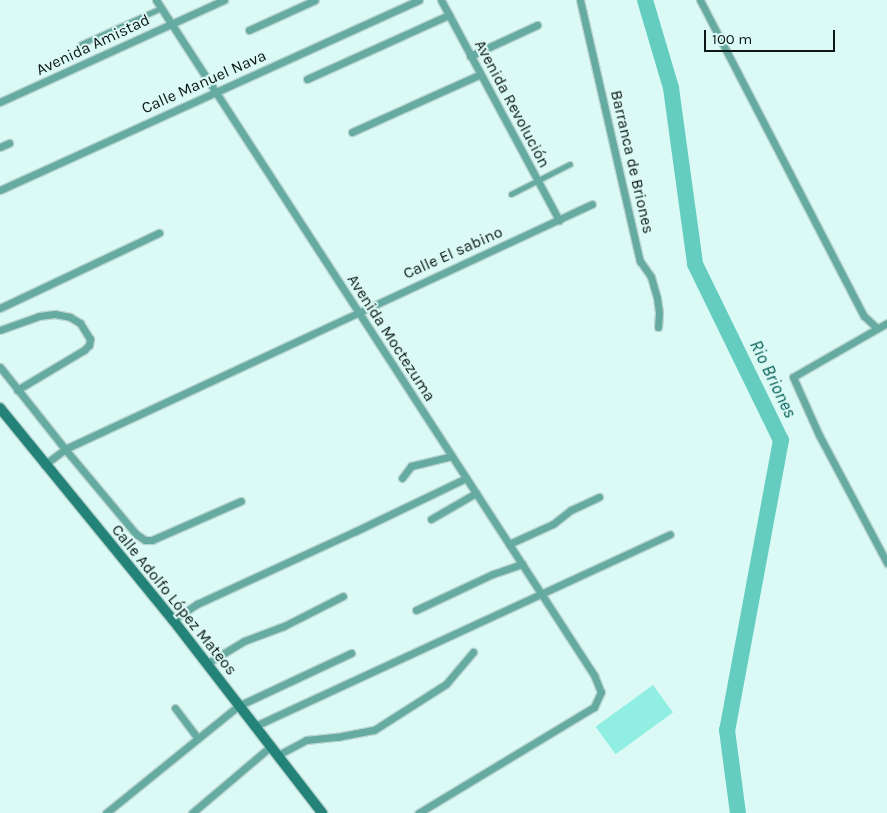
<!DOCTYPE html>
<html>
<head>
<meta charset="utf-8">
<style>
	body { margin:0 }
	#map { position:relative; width:887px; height:813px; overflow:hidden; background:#dcfaf5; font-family:Karla,sans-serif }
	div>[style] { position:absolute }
	.green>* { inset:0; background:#90efe2; transform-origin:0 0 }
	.river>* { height:16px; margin:-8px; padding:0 8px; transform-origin:8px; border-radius:8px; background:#65cdc0 }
	.roads { filter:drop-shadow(1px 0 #bbd6d1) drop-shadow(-1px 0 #bbd6d1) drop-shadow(0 1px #bbd6d1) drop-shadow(0 -1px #bbd6d1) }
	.pedestrian>* { height:5px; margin:-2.5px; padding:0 2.5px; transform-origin:2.5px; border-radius:2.5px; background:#66aba1 }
	.minor>* { height:7px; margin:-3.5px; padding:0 3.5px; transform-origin:3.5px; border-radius:3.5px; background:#66aba1 }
	.secondary>* { height:10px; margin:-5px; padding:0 5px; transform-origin:5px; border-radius:5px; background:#248378 }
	span { translate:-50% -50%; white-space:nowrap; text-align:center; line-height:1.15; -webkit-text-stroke:4px #dcfaf5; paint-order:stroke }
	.street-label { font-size:16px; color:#0c1816 }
	.water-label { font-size:18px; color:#005e56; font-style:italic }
	.scale { position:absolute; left:704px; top:30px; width:131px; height:22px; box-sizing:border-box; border:2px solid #0c1816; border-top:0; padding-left:6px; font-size:15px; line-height:18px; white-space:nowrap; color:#0c1816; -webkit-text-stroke:4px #dcfaf5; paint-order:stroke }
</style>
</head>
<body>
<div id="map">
	<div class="green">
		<i style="left:653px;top:685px;width:34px;height:71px;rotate:54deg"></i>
	</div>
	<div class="river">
		<i style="left:645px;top:0;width:92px;rotate:73.5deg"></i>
		<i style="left:671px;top:88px;width:178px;rotate:82.2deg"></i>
		<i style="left:695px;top:264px;width:196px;rotate:64deg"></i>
		<i style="left:781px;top:440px;width:295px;rotate:100.5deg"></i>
		<i style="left:727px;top:730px;width:84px;rotate:82.5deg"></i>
	</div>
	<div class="roads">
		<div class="pedestrian">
			<i style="left:81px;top:44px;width:88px;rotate:-24.2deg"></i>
			<i style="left:511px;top:194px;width:66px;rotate:-27deg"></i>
		</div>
		<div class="minor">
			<i style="left:156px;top:0;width:805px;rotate:57.02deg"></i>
			<i style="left:594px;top:675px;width:18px;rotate:68deg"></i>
			<i style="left:601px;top:692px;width:17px;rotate:115deg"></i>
			<i style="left:594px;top:707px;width:205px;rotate:148.9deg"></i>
			<i style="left:441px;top:0;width:250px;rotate:61.8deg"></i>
			<i style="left:580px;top:0;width:268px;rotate:77.1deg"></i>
			<i style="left:640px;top:261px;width:19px;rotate:55deg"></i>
			<i style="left:651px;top:277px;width:22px;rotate:74deg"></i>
			<i style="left:657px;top:298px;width:15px;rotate:82deg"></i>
			<i style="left:659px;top:313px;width:14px;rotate:94deg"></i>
			<i style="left:700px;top:0;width:356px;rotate:62.6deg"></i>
			<i style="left:864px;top:316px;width:18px;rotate:43deg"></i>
			<i style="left:249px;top:30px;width:72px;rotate:-24.4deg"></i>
			<i style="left:470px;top:56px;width:74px;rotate:-24.8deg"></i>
			<i style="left:307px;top:79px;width:156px;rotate:-24.3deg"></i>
			<i style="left:0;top:102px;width:246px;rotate:-24.5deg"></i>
			<i style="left:352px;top:132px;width:139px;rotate:-24.2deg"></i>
			<i style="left:0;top:147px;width:10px;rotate:-24deg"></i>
			<i style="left:0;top:190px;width:460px;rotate:-24.4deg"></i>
			<i style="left:0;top:308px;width:176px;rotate:-25.3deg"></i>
			<i style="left:887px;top:323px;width:108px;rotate:150.1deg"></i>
			<i style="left:793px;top:377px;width:64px;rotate:65.9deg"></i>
			<i style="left:819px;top:435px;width:145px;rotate:62deg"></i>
			<i style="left:0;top:330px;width:41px;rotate:-19.7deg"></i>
			<i style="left:39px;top:316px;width:16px;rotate:-7deg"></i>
			<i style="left:55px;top:314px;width:15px;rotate:11deg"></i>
			<i style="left:70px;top:317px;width:12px;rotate:31deg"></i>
			<i style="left:80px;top:323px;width:19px;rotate:58deg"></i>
			<i style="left:90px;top:339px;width:6px;rotate:99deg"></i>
			<i style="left:89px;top:345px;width:7px;rotate:135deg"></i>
			<i style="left:84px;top:350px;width:78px;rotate:149.2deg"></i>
			<i style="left:0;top:367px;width:105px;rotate:51.6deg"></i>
			<i style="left:65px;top:449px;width:111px;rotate:50.1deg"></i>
			<i style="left:136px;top:534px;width:11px;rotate:34deg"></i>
			<i style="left:145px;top:540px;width:7px"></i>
			<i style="left:152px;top:540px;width:97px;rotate:-23.7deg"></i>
			<i style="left:44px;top:465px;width:26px;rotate:-37deg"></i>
			<i style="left:65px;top:449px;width:581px;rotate:-24.93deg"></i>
			<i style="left:402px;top:478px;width:15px;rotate:-53deg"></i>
			<i style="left:411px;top:466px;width:42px;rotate:-13.7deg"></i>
			<i style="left:431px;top:519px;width:52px;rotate:-30deg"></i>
			<i style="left:509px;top:544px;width:48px;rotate:-24.4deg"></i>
			<i style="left:553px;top:524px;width:23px;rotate:-38deg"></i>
			<i style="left:571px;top:510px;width:31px;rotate:-25deg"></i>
			<i style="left:416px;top:610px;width:85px;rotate:-25.1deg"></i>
			<i style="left:493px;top:574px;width:31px;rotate:-19deg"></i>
			<i style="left:173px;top:620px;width:29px;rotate:-34deg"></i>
			<i style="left:197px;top:604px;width:175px;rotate:-24.7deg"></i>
			<i style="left:356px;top:531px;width:122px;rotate:-25.7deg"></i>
			<i style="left:206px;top:664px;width:44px;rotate:-31.2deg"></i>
			<i style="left:244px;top:641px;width:43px;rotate:-20.6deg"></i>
			<i style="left:284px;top:626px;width:66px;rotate:-27deg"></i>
			<i style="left:175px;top:708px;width:38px;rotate:53deg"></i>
			<i style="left:255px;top:726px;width:457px;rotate:-24.8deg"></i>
			<i style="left:278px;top:755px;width:32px;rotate:-28deg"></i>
			<i style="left:306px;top:740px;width:31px;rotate:-6deg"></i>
			<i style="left:337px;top:737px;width:38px;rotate:-11deg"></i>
			<i style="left:374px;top:730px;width:85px;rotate:-32.6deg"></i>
			<i style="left:446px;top:684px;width:42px;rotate:-49.8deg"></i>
			<i style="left:106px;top:813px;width:170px;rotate:-39deg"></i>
			<i style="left:238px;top:706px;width:125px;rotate:-25.1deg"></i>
			<i style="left:192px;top:813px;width:104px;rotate:-40.3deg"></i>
		</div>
		<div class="secondary">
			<i style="left:0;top:408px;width:274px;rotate:50.8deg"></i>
			<i style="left:173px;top:620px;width:244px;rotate:52.3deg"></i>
		</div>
	</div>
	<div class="street-label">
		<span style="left:93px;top:45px;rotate:-25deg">Avenida Amistad</span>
		<span style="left:204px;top:82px;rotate:-24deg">Calle Manuel Nava</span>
		<span style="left:512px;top:104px;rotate:62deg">Avenida Revolución</span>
		<span style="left:632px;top:162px;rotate:77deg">Barranca de Briones</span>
		<span style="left:453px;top:253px;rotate:-24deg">Calle El sabino</span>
		<span style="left:391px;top:338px;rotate:57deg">Avenida Moctezuma</span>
		<span style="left:174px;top:600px;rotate:51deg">Calle Adolfo López Mateos</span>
	</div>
	<div class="water-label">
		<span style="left:773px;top:379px;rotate:64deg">Rio Briones</span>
	</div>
	<div class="scale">100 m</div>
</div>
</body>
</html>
